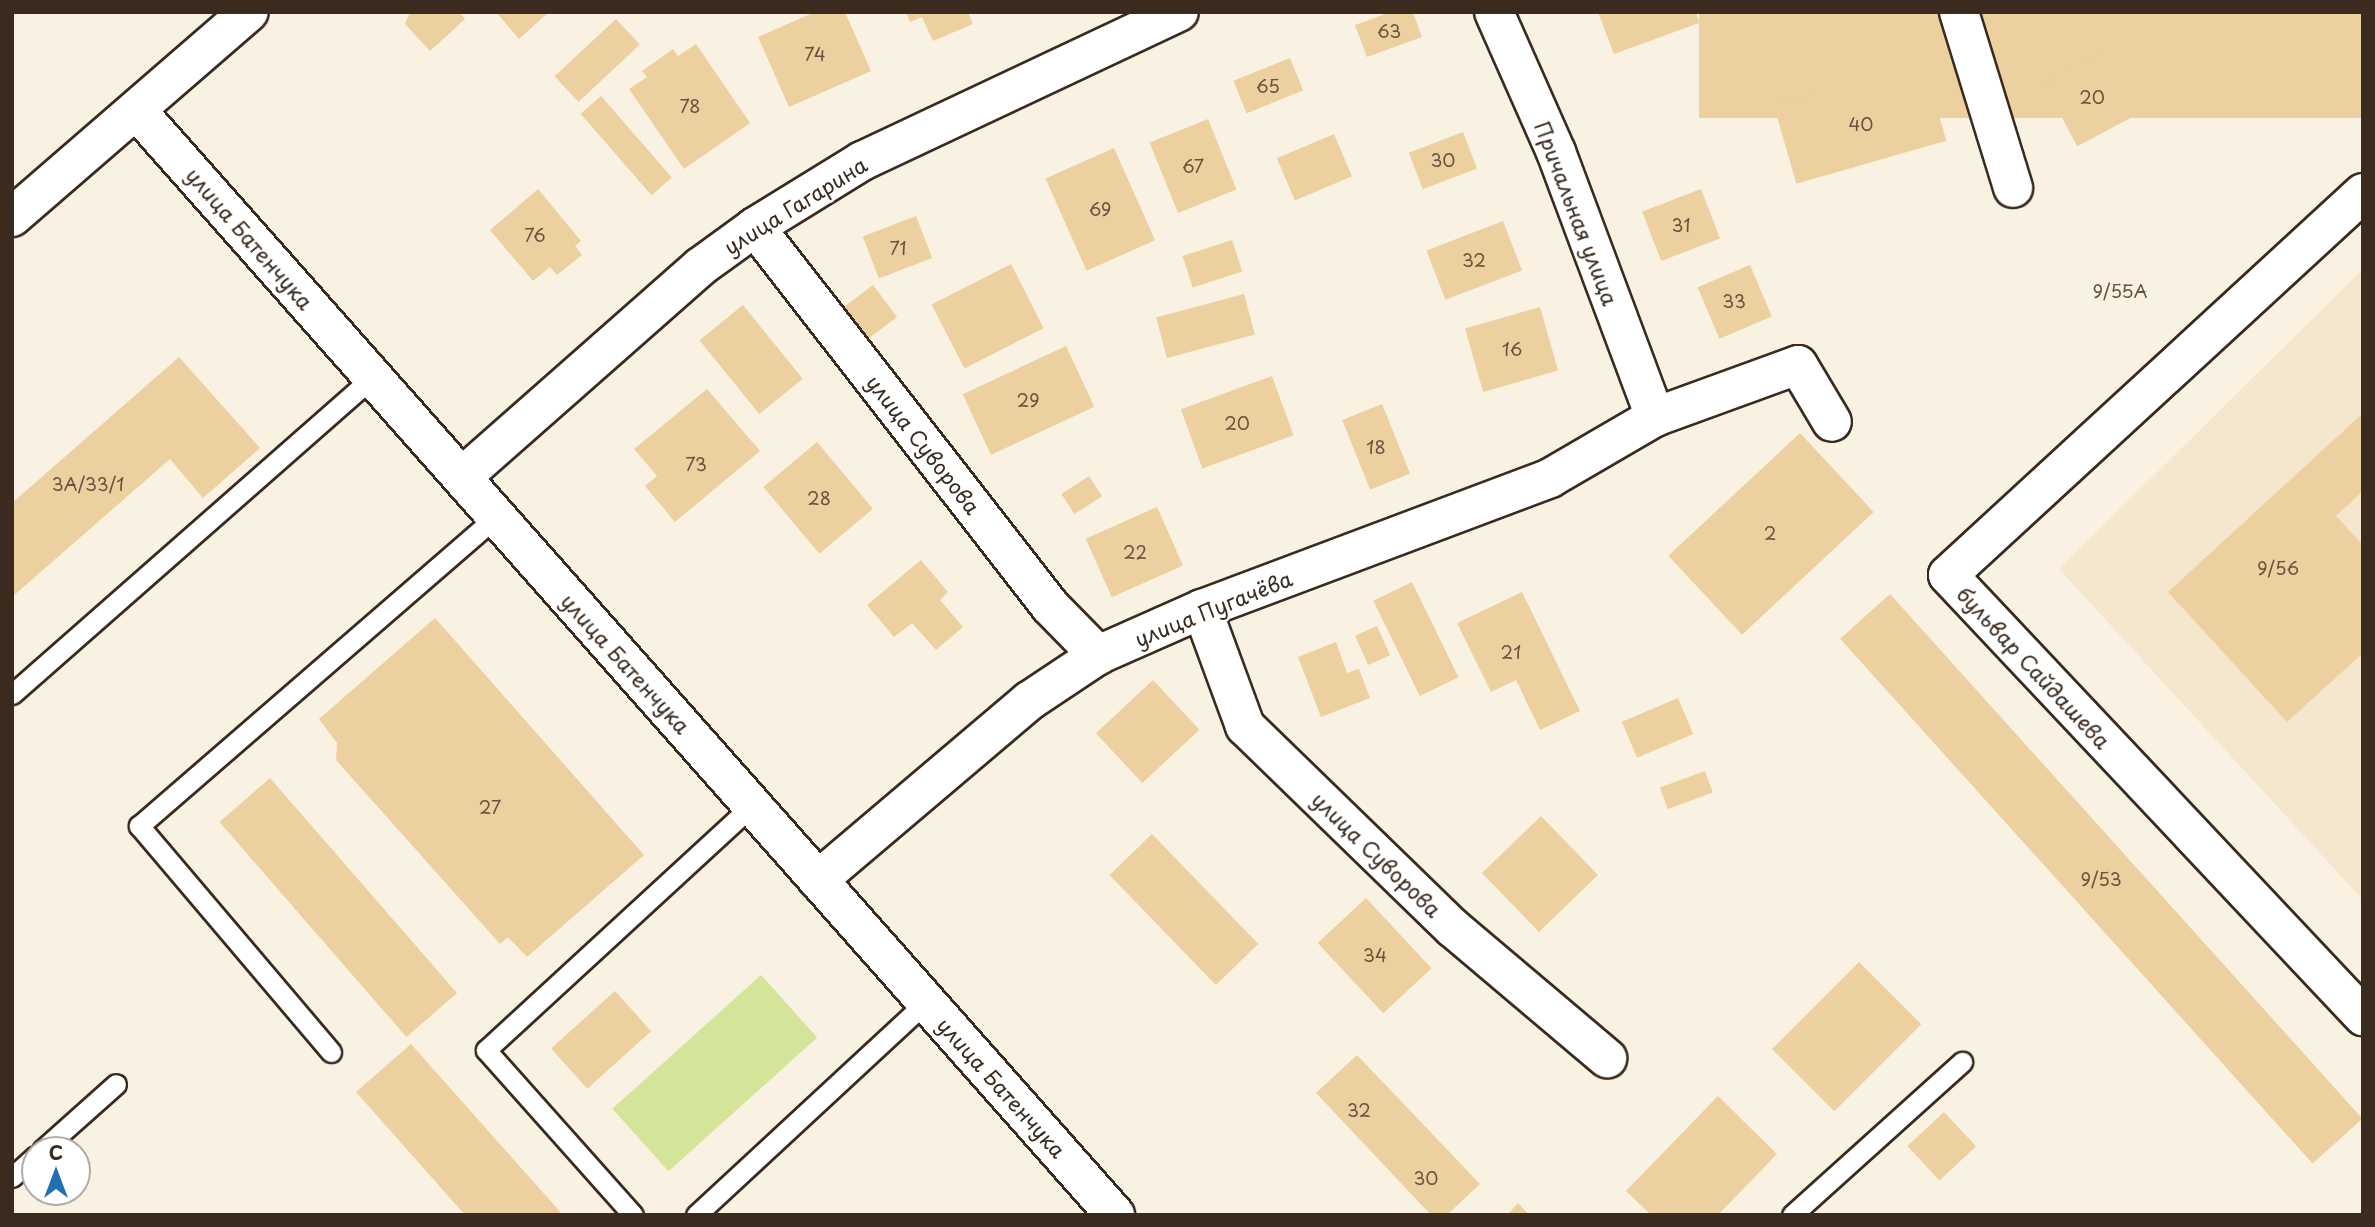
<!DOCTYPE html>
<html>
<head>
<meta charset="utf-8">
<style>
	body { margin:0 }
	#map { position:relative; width:2375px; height:1227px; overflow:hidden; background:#f9f1e2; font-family:"Playpen Sans",sans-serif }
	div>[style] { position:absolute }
	.built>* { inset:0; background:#f5e7ce }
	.green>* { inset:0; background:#d4e498; transform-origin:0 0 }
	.building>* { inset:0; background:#ecd0a0; transform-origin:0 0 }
	.roads { filter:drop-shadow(2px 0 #3b2a1e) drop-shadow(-2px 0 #3b2a1e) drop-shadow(0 2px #3b2a1e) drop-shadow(0 -2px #3b2a1e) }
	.service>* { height:19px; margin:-9.5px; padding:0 9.5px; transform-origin:9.5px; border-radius:9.5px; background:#fff }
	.minor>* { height:38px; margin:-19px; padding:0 19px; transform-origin:19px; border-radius:19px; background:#fff }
	.tertiary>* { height:38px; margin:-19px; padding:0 19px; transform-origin:19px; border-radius:19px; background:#fff }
	.secondary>* { height:38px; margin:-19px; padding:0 19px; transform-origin:19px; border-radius:19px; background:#fff }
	span { translate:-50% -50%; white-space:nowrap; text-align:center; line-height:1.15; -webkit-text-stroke:5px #fff; paint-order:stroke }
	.number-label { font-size:18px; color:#67543e }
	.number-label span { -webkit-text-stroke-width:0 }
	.street-label { font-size:21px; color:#3b2a1e }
	.frame { position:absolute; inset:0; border:14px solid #3b2a1e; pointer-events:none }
	.north { position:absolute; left:21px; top:1136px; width:70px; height:70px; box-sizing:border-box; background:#fff; border:2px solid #b1aaa5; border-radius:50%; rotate:0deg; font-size:19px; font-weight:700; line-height:28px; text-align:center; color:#3b2a1e }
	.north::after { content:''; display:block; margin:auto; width:24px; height:32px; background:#1f6fb2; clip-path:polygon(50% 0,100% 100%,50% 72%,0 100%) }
</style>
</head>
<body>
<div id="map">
	<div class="built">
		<i style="clip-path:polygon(2363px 269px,2363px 900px,2059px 569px)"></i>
	</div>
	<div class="green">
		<i style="left:761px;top:975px;width:84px;height:200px;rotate:48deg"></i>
	</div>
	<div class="building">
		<i style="clip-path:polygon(410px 12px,459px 12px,465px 19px,430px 51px,405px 24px)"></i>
		<i style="clip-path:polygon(496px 12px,549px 12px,519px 39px)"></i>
		<i style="clip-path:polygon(815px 12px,845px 12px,871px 71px,789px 107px,758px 37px)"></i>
		<i style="clip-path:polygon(906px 12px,968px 12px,973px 24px,933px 41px,922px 17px,910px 22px)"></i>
		<i style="clip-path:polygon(1391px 12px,1413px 12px,1422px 37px,1367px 57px,1355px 25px)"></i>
		<i style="clip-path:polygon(1598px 12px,1696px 12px,1699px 23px,1614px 54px)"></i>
		<i style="left:2363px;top:12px;width:106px;height:664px;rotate:90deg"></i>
		<i style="left:616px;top:19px;width:35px;height:84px;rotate:47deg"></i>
		<i style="clip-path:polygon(696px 44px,750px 123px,684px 169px,629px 89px,647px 77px,642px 71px,673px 49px,678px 56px)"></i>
		<i style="left:2107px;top:49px;width:72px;height:72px;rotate:62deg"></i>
		<i style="left:1290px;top:58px;width:35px;height:61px;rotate:68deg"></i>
		<i style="left:1924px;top:63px;width:81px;height:156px;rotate:74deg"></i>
		<i style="left:601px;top:96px;width:108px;height:27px;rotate:49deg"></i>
		<i style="left:1208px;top:119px;width:76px;height:63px;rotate:68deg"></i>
		<i style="left:1463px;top:132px;width:39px;height:58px;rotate:69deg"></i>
		<i style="left:1334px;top:134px;width:46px;height:62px;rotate:67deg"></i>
		<i style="left:1114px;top:148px;width:101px;height:75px;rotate:66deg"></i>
		<i style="clip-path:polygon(538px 189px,581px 241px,575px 246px,582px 255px,557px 275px,550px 267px,533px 281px,490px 230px)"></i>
		<i style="left:1701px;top:189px;width:53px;height:63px;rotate:69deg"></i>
		<i style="left:916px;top:216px;width:45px;height:57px;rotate:69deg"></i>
		<i style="left:1503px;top:221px;width:53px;height:82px;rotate:69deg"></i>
		<i style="left:1232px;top:240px;width:33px;height:52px;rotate:72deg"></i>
		<i style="left:1011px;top:264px;width:72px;height:89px;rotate:63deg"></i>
		<i style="left:1750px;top:265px;width:56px;height:57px;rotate:67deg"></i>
		<i style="left:873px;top:285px;width:40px;height:37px;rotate:53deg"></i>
		<i style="left:1244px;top:294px;width:42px;height:91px;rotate:75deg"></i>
		<i style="left:743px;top:305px;width:95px;height:56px;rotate:51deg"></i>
		<i style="left:1540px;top:307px;width:66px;height:78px;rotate:74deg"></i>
		<i style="left:1066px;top:346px;width:67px;height:114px;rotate:65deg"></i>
		<i style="clip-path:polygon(179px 357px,260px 448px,203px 498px,170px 459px,12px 597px,12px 503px)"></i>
		<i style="left:1272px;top:376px;width:63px;height:97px;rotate:70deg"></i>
		<i style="clip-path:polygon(707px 389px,760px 451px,675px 522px,645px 486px,657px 476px,634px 449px)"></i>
		<i style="left:1382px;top:404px;width:75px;height:43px;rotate:68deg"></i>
		<i style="clip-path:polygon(2363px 413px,2363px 491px,2336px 516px,2363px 545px,2363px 653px,2287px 722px,2168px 592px)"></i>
		<i style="left:1800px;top:433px;width:108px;height:180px;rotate:47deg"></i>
		<i style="left:817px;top:442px;width:87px;height:70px;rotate:50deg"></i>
		<i style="left:1089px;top:476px;width:24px;height:33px;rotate:57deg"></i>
		<i style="left:1157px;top:507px;width:64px;height:78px;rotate:66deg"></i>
		<i style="clip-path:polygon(921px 560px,948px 592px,940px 600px,963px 627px,936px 650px,912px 623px,894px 637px,867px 605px)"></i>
		<i style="left:1412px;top:582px;width:106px;height:43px;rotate:64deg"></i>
		<i style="clip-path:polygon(1522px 592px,1580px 711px,1540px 730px,1516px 680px,1491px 692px,1457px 623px)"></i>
		<i style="left:1890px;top:594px;width:706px;height:67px;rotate:48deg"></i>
		<i style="clip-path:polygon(435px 618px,644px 855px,527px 957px,508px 937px,500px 944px,336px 760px,337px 743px,319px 719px)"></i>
		<i style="left:1377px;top:626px;width:32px;height:24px;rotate:66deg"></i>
		<i style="clip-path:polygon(1336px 642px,1347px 673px,1359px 669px,1370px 698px,1321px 717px,1298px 657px)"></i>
		<i style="left:1153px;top:680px;width:68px;height:78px;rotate:47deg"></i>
		<i style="left:1678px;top:698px;width:39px;height:61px;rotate:67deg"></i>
		<i style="left:1705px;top:771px;width:23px;height:48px;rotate:70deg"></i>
		<i style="left:270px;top:778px;width:285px;height:67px;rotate:49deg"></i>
		<i style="left:1541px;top:816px;width:82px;height:82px;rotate:46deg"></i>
		<i style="left:1152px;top:834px;width:153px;height:59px;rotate:46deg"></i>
		<i style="left:1366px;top:898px;width:96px;height:66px;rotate:47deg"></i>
		<i style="left:1859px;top:962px;width:88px;height:123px;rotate:45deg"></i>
		<i style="left:615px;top:991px;width:54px;height:86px;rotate:48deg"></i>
		<i style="clip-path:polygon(411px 1044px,563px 1215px,465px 1215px,356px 1092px)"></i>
		<i style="clip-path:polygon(1357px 1055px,1480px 1184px,1447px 1215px,1431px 1215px,1316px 1093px)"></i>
		<i style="clip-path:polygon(1718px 1096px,1777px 1154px,1718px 1215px,1651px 1215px,1626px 1191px)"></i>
		<i style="left:1944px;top:1112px;width:47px;height:50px;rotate:47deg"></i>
		<i style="clip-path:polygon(1518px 1203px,1529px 1215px,1507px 1215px)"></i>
	</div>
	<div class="roads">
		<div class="service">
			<i style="left:12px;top:694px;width:480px;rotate:-41.3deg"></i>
			<i style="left:331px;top:1052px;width:297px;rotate:-130.3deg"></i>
			<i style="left:139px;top:826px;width:472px;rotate:-40.9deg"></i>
			<i style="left:42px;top:1150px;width:99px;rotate:-41.7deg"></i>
			<i style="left:12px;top:1177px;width:31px;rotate:-42deg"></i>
			<i style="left:633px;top:1215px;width:221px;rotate:-131.7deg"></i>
			<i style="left:486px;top:1050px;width:362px;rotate:-42.6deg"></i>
			<i style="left:696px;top:1215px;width:313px;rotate:-42.8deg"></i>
			<i style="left:1792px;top:1215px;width:229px;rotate:-42deg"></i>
		</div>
		<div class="minor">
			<i style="left:1494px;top:12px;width:153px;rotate:66.1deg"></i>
			<i style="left:1556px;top:152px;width:283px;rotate:69.5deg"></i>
			<i style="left:1959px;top:12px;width:184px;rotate:72.9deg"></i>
			<i style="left:2363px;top:193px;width:564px;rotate:137.37deg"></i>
			<i style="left:1948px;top:575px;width:606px;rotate:46.74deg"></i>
			<i style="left:755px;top:227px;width:480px;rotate:52.1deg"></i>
			<i style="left:1050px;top:606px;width:69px;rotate:45.6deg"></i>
			<i style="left:1202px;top:609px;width:125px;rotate:69.8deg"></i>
			<i style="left:1245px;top:726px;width:290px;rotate:44.2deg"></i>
			<i style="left:1453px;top:928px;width:202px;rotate:40.2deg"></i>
			<i style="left:818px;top:880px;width:277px;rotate:-40.3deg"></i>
			<i style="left:1029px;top:701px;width:83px;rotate:-33.7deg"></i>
			<i style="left:1098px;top:655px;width:114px;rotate:-23.9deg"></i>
			<i style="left:1202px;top:609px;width:372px;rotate:-20.6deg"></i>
			<i style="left:1550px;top:478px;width:121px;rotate:-30.2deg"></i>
			<i style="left:1655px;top:417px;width:152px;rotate:-20deg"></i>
			<i style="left:1798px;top:365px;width:66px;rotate:59.2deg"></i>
		</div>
		<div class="tertiary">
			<i style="left:12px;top:217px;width:313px;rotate:-40.9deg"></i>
			<i style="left:462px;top:477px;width:317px;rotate:-41.4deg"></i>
			<i style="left:700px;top:267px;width:68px;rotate:-36deg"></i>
			<i style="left:755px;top:227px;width:126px;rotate:-31.7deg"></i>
			<i style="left:862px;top:161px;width:350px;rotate:-25.2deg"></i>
		</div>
		<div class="secondary">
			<i style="left:137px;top:111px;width:1475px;rotate:48.46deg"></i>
		</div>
	</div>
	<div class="number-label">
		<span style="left:1389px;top:31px">63</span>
		<span style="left:815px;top:54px">74</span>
		<span style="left:1268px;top:86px">65</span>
		<span style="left:2092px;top:97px">20</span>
		<span style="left:690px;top:106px">78</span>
		<span style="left:1861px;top:124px">40</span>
		<span style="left:1443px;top:160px">30</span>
		<span style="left:1193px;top:166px">67</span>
		<span style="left:1100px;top:209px">69</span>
		<span style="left:1681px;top:225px">31</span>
		<span style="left:535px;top:235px">76</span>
		<span style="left:898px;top:248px">71</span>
		<span style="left:1474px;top:260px">32</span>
		<span style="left:2120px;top:291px">9/55А</span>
		<span style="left:1734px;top:301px">33</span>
		<span style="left:1512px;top:349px">16</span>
		<span style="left:1028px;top:400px">29</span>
		<span style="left:1237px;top:423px">20</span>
		<span style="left:1376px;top:447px">18</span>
		<span style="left:696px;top:464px">73</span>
		<span style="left:88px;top:484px">3А/33/1</span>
		<span style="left:819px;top:498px">28</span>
		<span style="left:1770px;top:533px">2</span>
		<span style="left:1135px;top:552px">22</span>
		<span style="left:2278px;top:568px">9/56</span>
		<span style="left:1511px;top:652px">21</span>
		<span style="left:490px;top:807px">27</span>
		<span style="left:2101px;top:879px">9/53</span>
		<span style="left:1375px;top:955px">34</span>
		<span style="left:1359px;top:1110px">32</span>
		<span style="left:1426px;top:1178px">30</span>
	</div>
	<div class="street-label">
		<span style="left:795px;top:205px;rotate:-32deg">улица Гагарина</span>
		<span style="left:1577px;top:213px;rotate:69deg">Причальная улица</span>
		<span style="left:250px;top:238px;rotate:49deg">улица Батенчука</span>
		<span style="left:924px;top:444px;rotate:52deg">улица Суворова</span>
		<span style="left:1213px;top:608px;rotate:-22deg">улица Пугачёва</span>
		<span style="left:626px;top:663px;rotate:48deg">улица Батенчука</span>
		<span style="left:2034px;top:667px;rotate:47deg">бульвар Сайдашева</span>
		<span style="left:1377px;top:854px;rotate:44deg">улица Суворова</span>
		<span style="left:1002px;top:1087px;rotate:48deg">улица Батенчука</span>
	</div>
	<div class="frame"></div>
	<div class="north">С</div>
</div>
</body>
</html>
